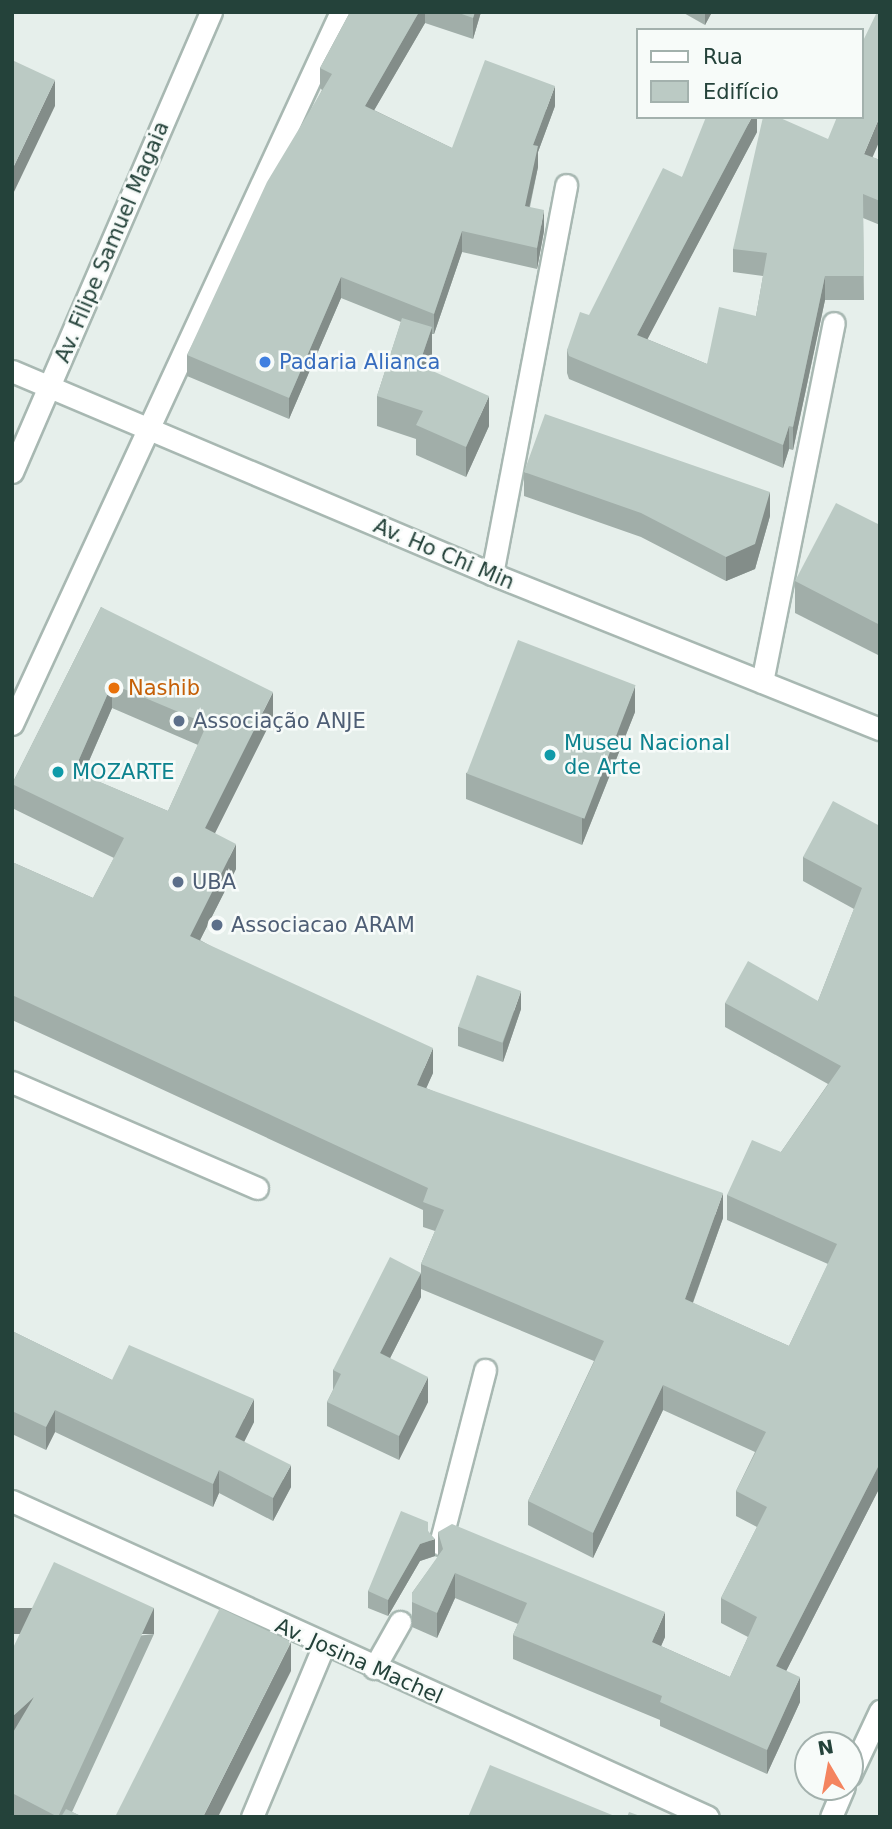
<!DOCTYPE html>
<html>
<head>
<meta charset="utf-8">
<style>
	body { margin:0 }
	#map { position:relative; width:892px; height:1829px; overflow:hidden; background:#e6efeb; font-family:"DejaVu Sans",sans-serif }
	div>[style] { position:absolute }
	.roads { filter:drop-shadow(2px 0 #a8b8b2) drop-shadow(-2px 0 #a8b8b2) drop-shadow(0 2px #a8b8b2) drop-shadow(0 -2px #a8b8b2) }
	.lane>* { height:21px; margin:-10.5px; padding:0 10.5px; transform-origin:10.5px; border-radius:10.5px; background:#fff }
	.street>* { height:21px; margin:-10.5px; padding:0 10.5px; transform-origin:10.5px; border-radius:10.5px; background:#fff }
	.secondary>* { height:21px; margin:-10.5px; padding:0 10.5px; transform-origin:10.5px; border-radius:10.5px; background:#fff }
	.wall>* { inset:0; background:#a1aea9 }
	.shaded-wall>* { inset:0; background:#838d89; transform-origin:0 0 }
	.building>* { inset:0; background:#bbcac4; transform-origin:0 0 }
	.dots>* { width:19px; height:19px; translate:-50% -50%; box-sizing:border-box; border:4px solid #f7fbf9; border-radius:50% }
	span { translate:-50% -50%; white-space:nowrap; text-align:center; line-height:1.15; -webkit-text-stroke:5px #f7fbf9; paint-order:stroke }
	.street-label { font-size:21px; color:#24423a }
	.shop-label { font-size:21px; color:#366cbe }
	.left { translate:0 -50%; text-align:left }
	.food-label { font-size:21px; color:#c56008 }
	.service-label { font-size:21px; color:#4e5e75 }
	.culture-label { font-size:21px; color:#0d838f }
	.frame { position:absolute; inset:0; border:14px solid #24423a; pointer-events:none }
	.legend { position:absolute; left:636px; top:28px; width:228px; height:91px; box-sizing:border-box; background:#f7fbf9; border:2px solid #a3b1ad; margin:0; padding:9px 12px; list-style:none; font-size:21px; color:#24423a }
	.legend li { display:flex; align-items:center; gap:14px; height:35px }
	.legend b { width:35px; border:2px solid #a3b1ad }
	.north { position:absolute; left:794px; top:1731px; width:70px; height:70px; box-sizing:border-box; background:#f7fbf9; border:2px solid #a3b1ad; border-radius:50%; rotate:350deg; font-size:19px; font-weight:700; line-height:28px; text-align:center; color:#24423a }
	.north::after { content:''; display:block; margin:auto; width:24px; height:32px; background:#f4845f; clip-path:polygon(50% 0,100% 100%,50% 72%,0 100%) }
</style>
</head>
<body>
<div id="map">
	<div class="roads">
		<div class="lane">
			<i style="left:492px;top:574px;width:396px;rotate:-79.2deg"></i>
			<i style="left:12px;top:724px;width:780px;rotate:-65.21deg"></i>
			<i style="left:12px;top:1082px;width:267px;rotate:23.4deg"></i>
			<i style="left:440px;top:1544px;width:180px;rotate:-75.5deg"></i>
			<i style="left:374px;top:1668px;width:53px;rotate:-60.5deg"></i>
			<i style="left:252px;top:1817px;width:186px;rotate:-67.3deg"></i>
		</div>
		<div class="street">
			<i style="left:12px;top:371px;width:521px;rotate:22.92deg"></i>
			<i style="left:492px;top:574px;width:418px;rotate:21.8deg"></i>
			<i style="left:12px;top:472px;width:501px;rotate:-66.61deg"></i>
			<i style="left:762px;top:682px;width:366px;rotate:-78.7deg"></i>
			<i style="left:12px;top:1501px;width:764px;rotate:24.42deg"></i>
		</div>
		<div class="secondary">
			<i style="left:850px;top:1775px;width:71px;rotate:-64.9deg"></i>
			<i style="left:831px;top:1817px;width:33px;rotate:-67deg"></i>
		</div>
	</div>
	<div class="wall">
		<i style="clip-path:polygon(350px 12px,481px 12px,473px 39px,425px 23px,374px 110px,452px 148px,555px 106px,538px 152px,538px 167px,530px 207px,544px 231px,537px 269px,462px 252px,434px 334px,432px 334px,432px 357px,428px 369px,489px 426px,466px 477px,416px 455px,416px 439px,377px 426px,377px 396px,401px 322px,341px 298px,289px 419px,187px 376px,187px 355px,322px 90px,320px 88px,320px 68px)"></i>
		<i style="clip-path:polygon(682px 12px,712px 12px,705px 25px)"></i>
		<i style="clip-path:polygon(757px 117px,757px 132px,647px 339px,707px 364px,756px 316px,763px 276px,733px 272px,733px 249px,872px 157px,880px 160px,880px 225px,863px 218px,864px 300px,825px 300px,793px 450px,789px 449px,783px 468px,569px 379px,567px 373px,567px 350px,682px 177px)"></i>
		<i style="clip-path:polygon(524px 472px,770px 516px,755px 569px,726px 581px,641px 537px,524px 496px)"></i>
		<i style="clip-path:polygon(880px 525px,880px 656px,795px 613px,795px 581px)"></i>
		<i style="clip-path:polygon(evenodd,101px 607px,273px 717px,215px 833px,236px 869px,200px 940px,433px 1073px,426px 1088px,723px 1218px,693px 1303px,789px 1346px,828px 1264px,727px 1220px,727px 1195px,781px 1152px,828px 1084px,725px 1027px,725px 1003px,818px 1001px,854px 909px,803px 881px,803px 857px,880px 826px,880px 1487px,786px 1671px,800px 1702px,767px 1774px,660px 1726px,660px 1720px,513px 1659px,513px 1635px,518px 1624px,455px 1598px,437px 1638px,412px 1627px,412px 1593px,438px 1557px,438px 1532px,665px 1637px,661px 1646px,730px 1677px,748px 1637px,721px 1623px,721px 1598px,757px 1527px,736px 1516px,736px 1491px,755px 1452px,663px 1410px,593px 1558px,528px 1525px,528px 1501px,594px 1361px,421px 1289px,421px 1297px,390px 1358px,428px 1402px,399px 1460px,327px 1426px,327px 1402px,333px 1390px,333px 1370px,421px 1273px,421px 1264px,435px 1231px,423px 1227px,423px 1210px,12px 1020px,12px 862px,93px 898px,114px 858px,12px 808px,12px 784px,101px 607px,112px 708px,198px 745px,168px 811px,83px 775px,112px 708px)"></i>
		<i style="clip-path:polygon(635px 712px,582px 845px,466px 799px,466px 773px)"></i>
		<i style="clip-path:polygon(521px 1009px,503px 1062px,458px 1046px,458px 1027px)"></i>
		<i style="clip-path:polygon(12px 1331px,112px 1380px,254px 1422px,244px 1442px,291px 1487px,273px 1521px,219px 1493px,213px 1507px,55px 1432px,46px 1450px,12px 1434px)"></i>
		<i style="clip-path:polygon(428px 1531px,435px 1556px,420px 1561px,388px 1616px,368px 1608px,368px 1591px)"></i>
		<i style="clip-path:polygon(154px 1634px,72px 1812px,83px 1817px,12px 1817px,12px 1650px)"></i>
	</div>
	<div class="shaded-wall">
		<i style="clip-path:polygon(419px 12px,425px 12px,425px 23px,365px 126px,365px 106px)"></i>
		<i style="clip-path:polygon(475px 12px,481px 12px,473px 39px,473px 18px)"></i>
		<i style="clip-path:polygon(705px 12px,712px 12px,705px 25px)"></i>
		<i style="clip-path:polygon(55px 80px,55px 106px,12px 196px,12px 170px)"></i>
		<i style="clip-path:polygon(555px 86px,555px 106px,538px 152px,538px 167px,525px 226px,525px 206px,533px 145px)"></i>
		<i style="clip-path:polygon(880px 116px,880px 140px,864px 177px,864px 154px)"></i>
		<i style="clip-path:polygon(752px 117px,757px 117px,757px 132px,637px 359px,637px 335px)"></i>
		<i style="clip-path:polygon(544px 210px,544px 231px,537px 269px,537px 248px)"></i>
		<i style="clip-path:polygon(462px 231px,462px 252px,434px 334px,434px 314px)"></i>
		<i style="clip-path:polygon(825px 276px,825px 300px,793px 450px,793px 427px)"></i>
		<i style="clip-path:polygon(341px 277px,341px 298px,289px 419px,289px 398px)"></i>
		<i style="clip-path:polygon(432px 327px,432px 357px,419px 395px,419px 365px)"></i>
		<i style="clip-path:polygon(489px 396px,489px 426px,466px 477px,466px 447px)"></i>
		<i style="clip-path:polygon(789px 426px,789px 449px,783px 468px,783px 445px)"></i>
		<i style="clip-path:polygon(770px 492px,770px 516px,755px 569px,726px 581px,726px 557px)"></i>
		<i style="clip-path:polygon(112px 684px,112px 708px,74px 795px,74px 771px)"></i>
		<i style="clip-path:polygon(635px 686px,635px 712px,582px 845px,582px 819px)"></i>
		<i style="clip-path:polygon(273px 692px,273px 717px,205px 853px,205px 828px)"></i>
		<i style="clip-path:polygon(236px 844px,236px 869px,190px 960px,190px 936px)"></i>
		<i style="clip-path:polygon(521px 991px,521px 1009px,503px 1062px,503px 1043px)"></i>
		<i style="clip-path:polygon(433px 1048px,433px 1073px,417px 1109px,417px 1085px)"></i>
		<i style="clip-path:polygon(723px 1193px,723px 1218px,685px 1324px,685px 1299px)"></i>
		<i style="clip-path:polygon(421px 1273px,421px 1297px,380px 1378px,380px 1353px)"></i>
		<i style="clip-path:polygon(428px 1377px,428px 1402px,399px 1460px,399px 1436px)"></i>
		<i style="clip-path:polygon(663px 1385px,663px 1410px,593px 1558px,593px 1533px)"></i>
		<i style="clip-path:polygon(254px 1399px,254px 1422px,235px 1460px,235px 1437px)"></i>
		<i style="clip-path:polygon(55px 1410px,55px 1432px,46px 1450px,46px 1427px)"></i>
		<i style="clip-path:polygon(880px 1463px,880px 1487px,776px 1691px,776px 1666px)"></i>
		<i style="clip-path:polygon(291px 1465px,291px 1487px,273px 1521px,273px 1498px)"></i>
		<i style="clip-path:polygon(219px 1470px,219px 1493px,213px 1507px,213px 1484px)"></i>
		<i style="clip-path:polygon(435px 1539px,435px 1556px,420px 1561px,388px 1616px,388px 1600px,420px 1544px)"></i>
		<i style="clip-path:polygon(455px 1573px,455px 1598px,437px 1638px,437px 1613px)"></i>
		<i style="left:154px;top:1608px;width:26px;height:230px;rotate:90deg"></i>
		<i style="clip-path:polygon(665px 1612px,665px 1637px,652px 1667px,652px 1642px)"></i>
		<i style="clip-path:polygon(291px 1642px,291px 1671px,218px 1817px,203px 1817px)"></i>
		<i style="clip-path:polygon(800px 1677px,800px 1702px,767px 1774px,767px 1750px)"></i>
		<i style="clip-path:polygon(34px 1697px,12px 1743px,12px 1717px)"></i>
	</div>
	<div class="building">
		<i style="clip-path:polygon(350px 12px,419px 12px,365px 106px,452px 148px,485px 60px,555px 86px,533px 145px,538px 146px,525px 206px,544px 210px,537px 248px,462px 231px,434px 314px,341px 277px,289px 398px,187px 355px,267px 182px,332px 74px,320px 68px)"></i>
		<i style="clip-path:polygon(456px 12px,475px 12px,473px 18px)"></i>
		<i style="clip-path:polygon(877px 12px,880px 12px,880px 116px,864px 154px,880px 160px,880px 201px,863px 194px,864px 276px,825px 276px,793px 427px,789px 426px,783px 445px,569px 356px,567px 350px,580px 312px,589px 315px,663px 168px,682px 177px,706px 117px,752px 117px,637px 335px,707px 364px,719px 307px,756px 316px,767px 253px,733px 249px,763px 117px,778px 117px,828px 139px,837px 117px,862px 117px,862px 43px)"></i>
		<i style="clip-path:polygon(12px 60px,55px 80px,12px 170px)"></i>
		<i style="clip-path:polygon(402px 318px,432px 327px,419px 365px,489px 396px,466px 447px,416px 425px,423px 411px,377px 396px)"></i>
		<i style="clip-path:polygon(545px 414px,770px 492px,755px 544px,726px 557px,641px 513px,524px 472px)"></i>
		<i style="clip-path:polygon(836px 503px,880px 525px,880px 625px,795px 581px)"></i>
		<i style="clip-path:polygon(evenodd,101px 607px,273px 692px,205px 828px,236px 844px,190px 936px,433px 1048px,417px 1085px,723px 1193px,685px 1299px,789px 1346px,837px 1244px,727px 1195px,752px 1140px,781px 1152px,841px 1066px,725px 1003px,748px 961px,818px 1001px,862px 888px,803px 857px,833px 801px,880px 826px,880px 1463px,776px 1666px,800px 1677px,767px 1750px,660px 1702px,662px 1696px,513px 1635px,527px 1603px,455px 1573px,437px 1613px,412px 1602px,412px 1593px,443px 1549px,438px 1532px,452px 1524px,665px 1612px,652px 1642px,730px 1677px,757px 1617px,721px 1598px,767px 1507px,736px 1491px,766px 1432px,663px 1385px,593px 1533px,528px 1501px,604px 1341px,421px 1264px,444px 1210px,423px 1202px,428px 1188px,12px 995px,12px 862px,93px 898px,124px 838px,12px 784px,101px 607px,112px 684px,207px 724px,168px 811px,74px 771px,112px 684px)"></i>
		<i style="left:518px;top:640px;width:126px;height:143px;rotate:21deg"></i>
		<i style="left:477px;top:975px;width:47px;height:55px;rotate:20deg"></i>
		<i style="clip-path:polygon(390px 1257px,421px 1273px,380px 1353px,428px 1377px,399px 1436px,327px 1402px,341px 1374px,333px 1370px)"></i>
		<i style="clip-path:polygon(12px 1331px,112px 1380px,129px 1345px,254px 1399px,235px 1437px,291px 1465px,273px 1498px,219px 1470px,213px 1484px,55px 1410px,46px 1427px,12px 1411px)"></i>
		<i style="clip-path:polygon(401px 1511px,428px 1522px,428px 1531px,435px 1539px,420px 1544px,388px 1600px,368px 1591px)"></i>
		<i style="clip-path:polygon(54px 1562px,154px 1608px,58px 1817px,12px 1793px,12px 1734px,34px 1697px,12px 1717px,12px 1650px)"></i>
		<i style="clip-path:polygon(220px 1608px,291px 1642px,203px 1817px,115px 1817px)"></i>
		<i style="clip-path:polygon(490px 1765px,617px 1817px,468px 1817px)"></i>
		<i style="clip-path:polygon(66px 1809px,83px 1817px,61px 1817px)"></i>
		<i style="clip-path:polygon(629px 1812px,643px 1817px,627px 1817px)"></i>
	</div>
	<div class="dots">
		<i style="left:265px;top:362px;background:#3f7fe0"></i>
		<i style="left:114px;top:688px;background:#e8710a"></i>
		<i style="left:179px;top:721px;background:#5c6f8a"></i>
		<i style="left:550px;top:755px;background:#0f9aa8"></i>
		<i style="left:58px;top:772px;background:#0f9aa8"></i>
		<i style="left:178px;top:882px;background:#5c6f8a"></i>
		<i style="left:217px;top:925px;background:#5c6f8a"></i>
	</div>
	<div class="street-label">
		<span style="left:112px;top:242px;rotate:-67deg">Av. Filipe Samuel Magaia</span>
		<span style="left:444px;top:554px;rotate:23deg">Av. Ho Chi Min</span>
		<span style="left:359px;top:1661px;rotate:24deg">Av. Josina Machel</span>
	</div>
	<div class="shop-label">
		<span class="left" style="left:279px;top:362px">Padaria Alianca</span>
	</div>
	<div class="food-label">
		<span class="left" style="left:128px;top:688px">Nashib</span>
	</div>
	<div class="service-label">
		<span class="left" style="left:193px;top:721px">Associação ANJE</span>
		<span class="left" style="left:192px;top:882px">UBA</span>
		<span class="left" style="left:231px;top:925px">Associacao ARAM</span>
	</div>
	<div class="culture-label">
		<span class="left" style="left:564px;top:755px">Museu Nacional<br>de Arte</span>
		<span class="left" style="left:72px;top:772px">MOZARTE</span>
	</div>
	<div class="frame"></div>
	<ul class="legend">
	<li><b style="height:9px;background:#fff"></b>Rua</li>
	<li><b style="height:19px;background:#bbcac4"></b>Edifício</li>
	</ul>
	<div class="north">N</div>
</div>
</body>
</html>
